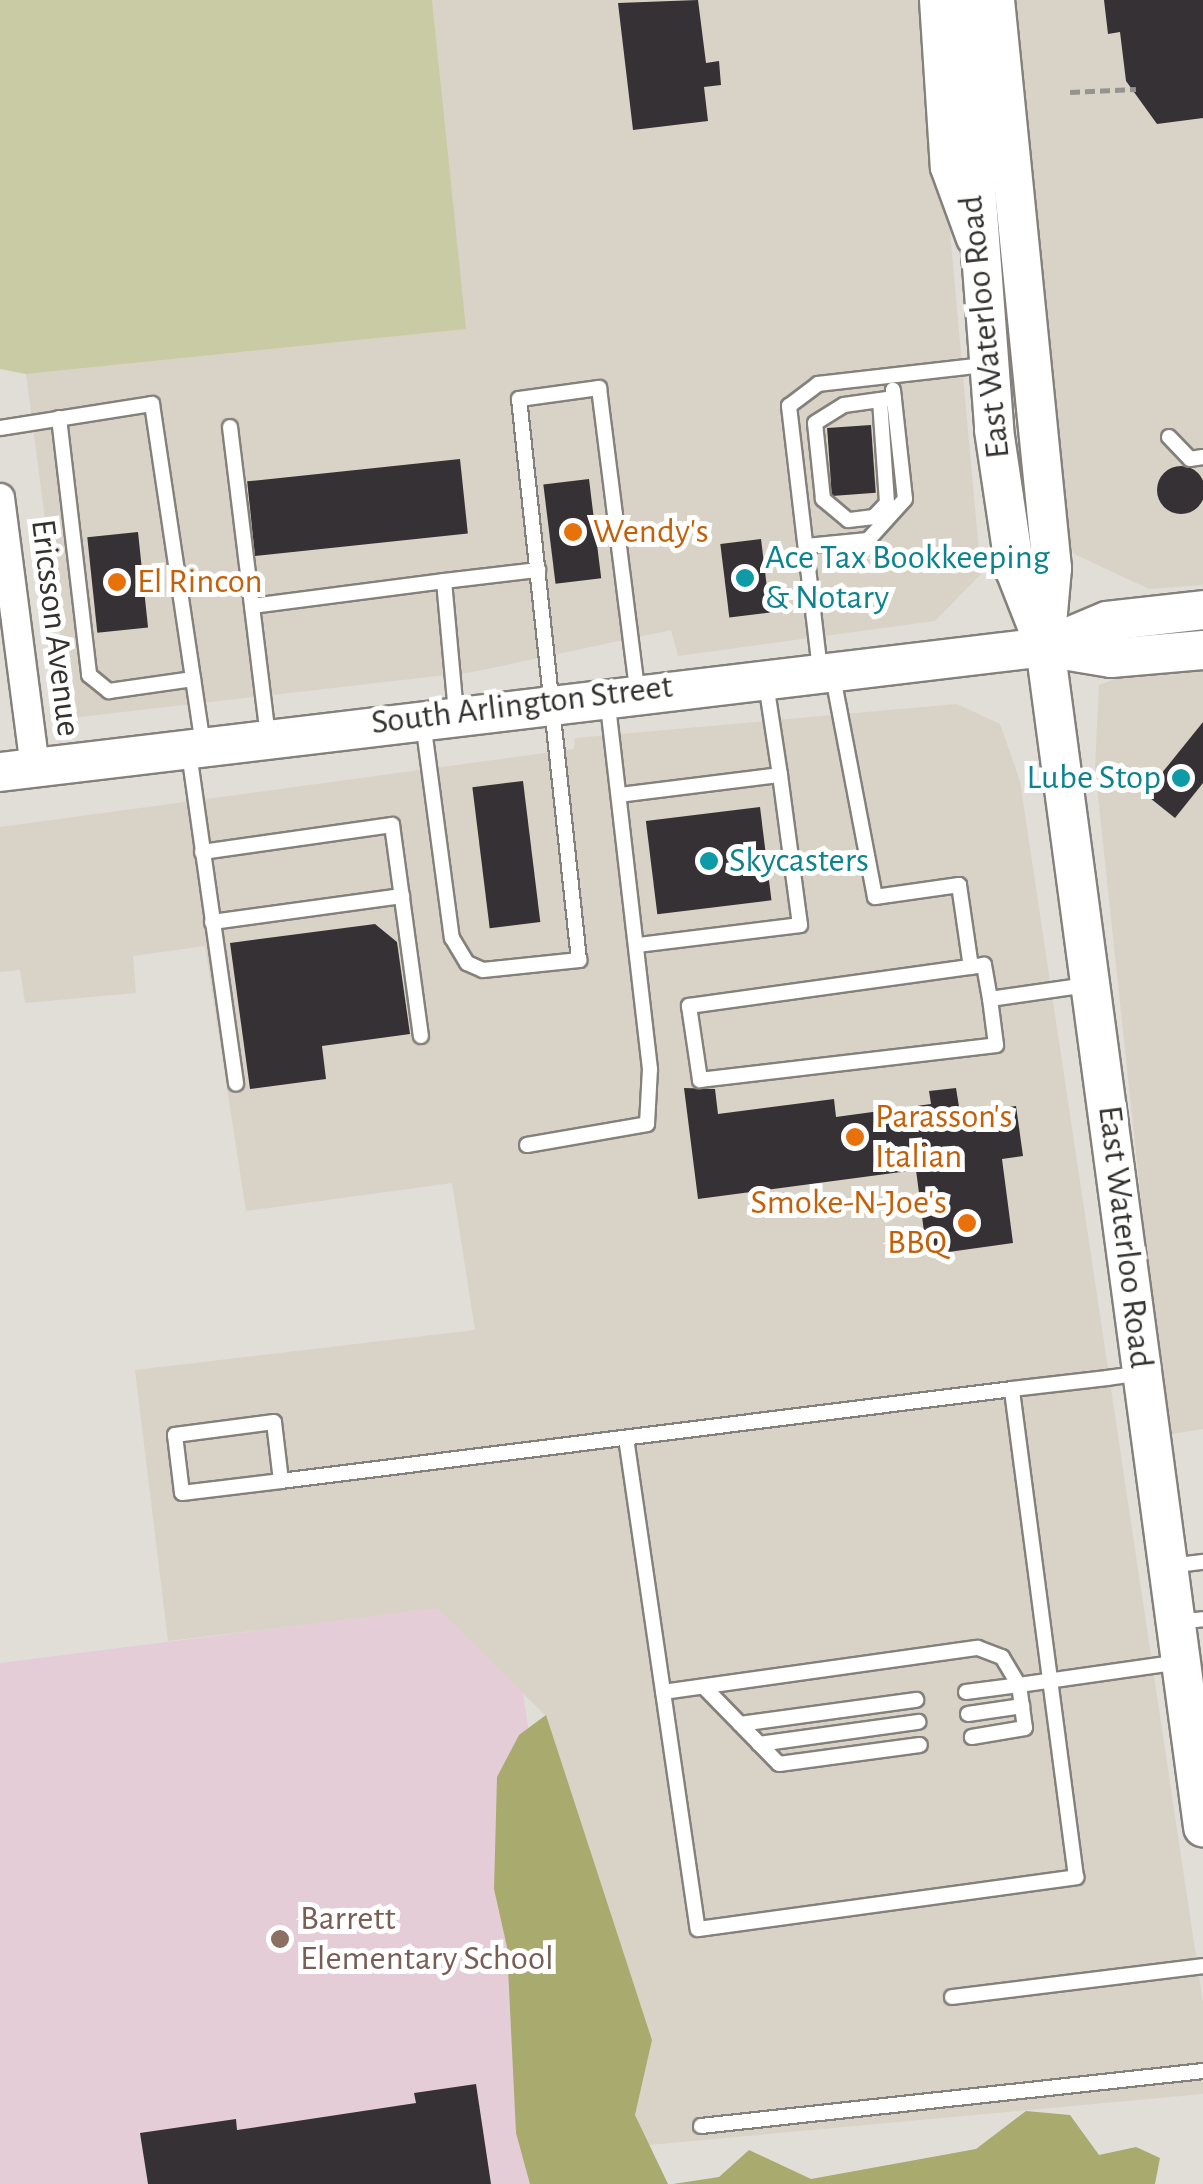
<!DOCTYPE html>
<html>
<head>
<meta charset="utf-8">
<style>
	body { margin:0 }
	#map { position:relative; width:1203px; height:2184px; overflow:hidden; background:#e1ded8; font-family:"Alegreya Sans",sans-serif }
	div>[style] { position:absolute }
	.built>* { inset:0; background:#d9d2c6 }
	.education>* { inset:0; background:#e5cdd8 }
	.green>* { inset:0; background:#c8cba3 }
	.forest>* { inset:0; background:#a8ab6d }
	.building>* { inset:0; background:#363135; transform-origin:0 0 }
	.round { border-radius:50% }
	.path>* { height:5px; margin-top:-2.5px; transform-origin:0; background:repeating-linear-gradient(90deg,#95938f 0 10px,transparent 0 15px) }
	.roads { filter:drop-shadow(2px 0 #84817c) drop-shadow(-2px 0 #84817c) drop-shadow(0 2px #84817c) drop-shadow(0 -2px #84817c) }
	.service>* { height:14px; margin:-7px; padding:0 7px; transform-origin:7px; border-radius:7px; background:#fff }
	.minor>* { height:28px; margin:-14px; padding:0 14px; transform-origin:14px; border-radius:14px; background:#fff }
	.secondary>* { height:38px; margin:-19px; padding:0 19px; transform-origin:19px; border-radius:19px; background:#fff }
	.dots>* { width:28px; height:28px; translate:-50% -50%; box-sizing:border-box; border:5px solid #fff; border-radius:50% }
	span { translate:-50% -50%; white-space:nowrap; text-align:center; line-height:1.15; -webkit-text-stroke:10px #fff; paint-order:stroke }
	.street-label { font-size:35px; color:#33322f }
	.food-label { font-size:35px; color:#c56008 }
	.left { translate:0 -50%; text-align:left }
	.right { translate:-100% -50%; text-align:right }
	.culture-label { font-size:35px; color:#0d838f }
	.education-label { font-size:35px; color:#785e54 }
</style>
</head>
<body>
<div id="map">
	<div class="built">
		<i style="clip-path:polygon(432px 0,929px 0,981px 574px,935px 621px,678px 656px,671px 630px,473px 672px,71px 718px,26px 374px,465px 329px)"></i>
		<i style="clip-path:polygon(1014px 0,1203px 0,1203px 585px,1149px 589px,1074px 554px,1060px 515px)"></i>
		<i style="clip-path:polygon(1203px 659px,1203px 1429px,1166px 1435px,1095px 768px,1099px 685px,1164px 661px)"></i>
		<i style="clip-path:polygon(957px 704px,1000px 724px,1020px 781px,1203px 2003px,1203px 2094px,649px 2145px,635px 2115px,652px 2039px,545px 1715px,437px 1609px,168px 1641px,135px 1370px,475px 1330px,452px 1183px,246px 1211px,205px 946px,133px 956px,136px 993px,25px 1003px,20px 970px,0 972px,0 827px,574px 749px,575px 738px)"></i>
	</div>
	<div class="education">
		<i style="clip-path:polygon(437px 1608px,523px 1693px,597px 2184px,0 2184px,0 1663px)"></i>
	</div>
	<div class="green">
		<i style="clip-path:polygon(0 0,432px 0,466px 329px,26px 374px,0 369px)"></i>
	</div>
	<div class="forest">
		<i style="clip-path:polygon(546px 1715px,652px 2040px,635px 2115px,668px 2184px,530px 2184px,516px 2133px,507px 1947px,494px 1889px,497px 1777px,519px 1735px)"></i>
		<i style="clip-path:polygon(1026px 2111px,1070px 2115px,1099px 2155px,1136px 2147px,1160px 2158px,1155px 2184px,673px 2184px,719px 2177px,749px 2150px,811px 2179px,976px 2149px)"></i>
	</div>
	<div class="building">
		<i style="clip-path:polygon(698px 0,706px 63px,719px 61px,721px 85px,704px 87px,708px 121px,633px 130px,618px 3px)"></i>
		<i style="clip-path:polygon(1104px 0,1203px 0,1203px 118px,1157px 124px,1126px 81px,1120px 32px,1108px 34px)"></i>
		<i style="left:871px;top:425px;width:68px;height:44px;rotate:86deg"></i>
		<i style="left:460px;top:459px;width:75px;height:214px;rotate:84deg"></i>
		<i class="round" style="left:1157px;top:466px;width:48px;height:48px"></i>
		<i style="left:589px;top:479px;width:100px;height:46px;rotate:83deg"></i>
		<i style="left:138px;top:532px;width:96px;height:51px;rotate:84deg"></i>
		<i style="left:761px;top:539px;width:74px;height:41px;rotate:83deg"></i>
		<i style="clip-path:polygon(1203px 722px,1203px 783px,1175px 818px,1145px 794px)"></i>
		<i style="left:523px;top:781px;width:142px;height:51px;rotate:83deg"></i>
		<i style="left:760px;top:807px;width:94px;height:115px;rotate:83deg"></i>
		<i style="clip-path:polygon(375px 924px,397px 942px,410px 1034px,322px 1046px,326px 1079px,250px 1089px,230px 943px)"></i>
		<i style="clip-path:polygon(684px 1088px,715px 1089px,718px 1114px,834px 1099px,836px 1117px,931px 1104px,929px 1091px,956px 1088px,960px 1113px,1016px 1106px,1023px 1156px,1002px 1159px,1013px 1243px,927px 1255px,916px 1170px,698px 1199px)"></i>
		<i style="clip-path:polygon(476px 2084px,491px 2184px,148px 2184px,140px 2133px,236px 2119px,237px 2130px,416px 2103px,414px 2093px)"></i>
	</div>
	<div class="path">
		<i style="left:1070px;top:92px;width:66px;rotate:-2.6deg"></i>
	</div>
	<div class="roads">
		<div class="service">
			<i style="left:880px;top:400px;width:103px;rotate:86.1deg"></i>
			<i style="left:887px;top:503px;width:19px;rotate:133deg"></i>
			<i style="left:874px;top:517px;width:26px;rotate:173deg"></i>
			<i style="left:848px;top:520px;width:33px;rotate:-140deg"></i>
			<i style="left:823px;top:499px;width:76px;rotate:-96deg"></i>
			<i style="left:815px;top:423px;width:34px;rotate:-32deg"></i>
			<i style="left:844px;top:405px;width:36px;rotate:-8deg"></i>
			<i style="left:880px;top:400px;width:14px;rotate:-8deg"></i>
			<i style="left:59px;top:418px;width:259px;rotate:83.3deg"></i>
			<i style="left:89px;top:675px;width:26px;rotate:39deg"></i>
			<i style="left:109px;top:691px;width:85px;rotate:-8.1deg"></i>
			<i style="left:230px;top:427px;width:312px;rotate:83deg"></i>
			<i style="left:0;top:428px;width:154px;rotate:-9deg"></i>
			<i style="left:152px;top:404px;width:345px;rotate:81.5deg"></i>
			<i style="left:1169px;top:437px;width:30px;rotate:46deg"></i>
			<i style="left:1190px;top:459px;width:13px;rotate:-9deg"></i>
			<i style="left:806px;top:546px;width:62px;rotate:-5.5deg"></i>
			<i style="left:868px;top:540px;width:55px;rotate:-47.9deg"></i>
			<i style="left:905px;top:499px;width:110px;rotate:-96.3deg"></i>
			<i style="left:444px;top:581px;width:95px;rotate:-6.7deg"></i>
			<i style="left:252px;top:606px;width:194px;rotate:-7.4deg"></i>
			<i style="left:444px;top:581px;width:133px;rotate:84.8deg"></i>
			<i style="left:820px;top:670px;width:266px;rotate:-96.7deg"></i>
			<i style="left:789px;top:406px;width:36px;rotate:-37deg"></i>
			<i style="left:818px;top:384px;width:169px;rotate:-6.5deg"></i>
			<i style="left:833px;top:677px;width:224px;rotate:79.2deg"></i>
			<i style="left:875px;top:897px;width:85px;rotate:-8.1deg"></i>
			<i style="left:959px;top:885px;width:83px;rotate:81.7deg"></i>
			<i style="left:423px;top:722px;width:218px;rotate:82.4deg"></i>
			<i style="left:452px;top:938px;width:29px;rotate:59deg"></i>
			<i style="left:467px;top:963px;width:17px;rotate:24deg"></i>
			<i style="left:483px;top:970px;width:97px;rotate:-5.9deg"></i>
			<i style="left:579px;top:960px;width:564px;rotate:-96.1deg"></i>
			<i style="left:519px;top:399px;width:81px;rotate:-7.8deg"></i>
			<i style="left:599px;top:388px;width:304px;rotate:82.8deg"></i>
			<i style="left:189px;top:753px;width:334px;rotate:81.9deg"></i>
			<i style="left:619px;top:795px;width:162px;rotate:-7.1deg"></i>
			<i style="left:780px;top:775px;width:93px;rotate:-98.7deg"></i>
			<i style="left:202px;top:852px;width:192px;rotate:-8.1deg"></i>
			<i style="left:392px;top:825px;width:213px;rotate:82.2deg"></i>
			<i style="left:212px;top:922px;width:192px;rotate:-7.8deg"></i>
			<i style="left:638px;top:945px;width:163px;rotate:-7deg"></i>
			<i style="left:800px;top:925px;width:151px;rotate:-97.6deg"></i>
			<i style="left:990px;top:999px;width:35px;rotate:-100deg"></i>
			<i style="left:984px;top:965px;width:298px;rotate:172.1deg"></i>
			<i style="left:689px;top:1006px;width:75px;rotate:81.5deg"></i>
			<i style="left:700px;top:1080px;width:298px;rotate:-6.7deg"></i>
			<i style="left:996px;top:1045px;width:46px;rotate:-97.4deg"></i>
			<i style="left:990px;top:999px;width:98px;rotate:-8.2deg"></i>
			<i style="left:527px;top:1145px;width:122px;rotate:-9.9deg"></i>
			<i style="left:647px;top:1124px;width:55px;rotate:-86.9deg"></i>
			<i style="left:650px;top:1069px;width:367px;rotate:-96.6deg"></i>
			<i style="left:626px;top:1438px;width:496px;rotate:81.7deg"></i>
			<i style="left:698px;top:1929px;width:382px;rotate:-7.8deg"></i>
			<i style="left:1076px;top:1877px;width:492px;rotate:-97.5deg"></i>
			<i style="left:281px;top:1481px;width:59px;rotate:-96.8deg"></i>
			<i style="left:274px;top:1422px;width:100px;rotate:172.5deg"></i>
			<i style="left:175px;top:1435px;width:58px;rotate:83.1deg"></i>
			<i style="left:182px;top:1493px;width:100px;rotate:-6.9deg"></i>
			<i style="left:281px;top:1481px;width:737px;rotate:-7.17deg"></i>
			<i style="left:1012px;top:1389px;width:96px;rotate:-6.6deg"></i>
			<i style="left:1107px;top:1378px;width:35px;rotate:-8deg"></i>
			<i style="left:1169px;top:1566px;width:34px;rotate:-7deg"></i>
			<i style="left:1176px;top:1622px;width:27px;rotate:-6deg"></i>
			<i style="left:704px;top:1687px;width:107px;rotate:45.8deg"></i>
			<i style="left:779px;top:1764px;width:142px;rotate:-7.7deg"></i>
			<i style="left:663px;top:1692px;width:318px;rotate:-8deg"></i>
			<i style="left:978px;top:1648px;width:26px;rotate:21deg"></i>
			<i style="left:1002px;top:1657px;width:33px;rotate:59deg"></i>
			<i style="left:1019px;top:1685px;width:163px;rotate:-8.1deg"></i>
			<i style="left:966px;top:1692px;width:53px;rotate:-7.5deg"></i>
			<i style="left:1019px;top:1685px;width:43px;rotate:82.1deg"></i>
			<i style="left:1025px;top:1728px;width:54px;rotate:170.4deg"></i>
			<i style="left:968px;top:1714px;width:55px;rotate:-8.4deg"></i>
			<i style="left:740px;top:1724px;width:178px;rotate:-7.8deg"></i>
			<i style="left:759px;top:1744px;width:161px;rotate:-7.9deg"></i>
			<i style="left:952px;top:1997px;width:253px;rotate:-7deg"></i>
			<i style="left:701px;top:2126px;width:505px;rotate:-6.25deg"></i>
		</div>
		<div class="minor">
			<i style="left:934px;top:0;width:168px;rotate:86.3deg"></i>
			<i style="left:945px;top:168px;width:76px;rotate:69.9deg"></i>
			<i style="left:0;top:498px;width:271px;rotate:82.6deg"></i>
		</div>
		<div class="secondary">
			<i style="left:962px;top:0;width:431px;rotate:85.7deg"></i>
			<i style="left:994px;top:430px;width:142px;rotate:81.5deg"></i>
			<i style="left:1015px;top:570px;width:74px;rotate:68.6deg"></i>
			<i style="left:995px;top:0;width:571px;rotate:84.27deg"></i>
			<i style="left:1052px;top:568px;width:79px;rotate:95.1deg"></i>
			<i style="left:1045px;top:647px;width:1191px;rotate:82.37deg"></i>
			<i style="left:1045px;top:647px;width:67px;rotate:-22.8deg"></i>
			<i style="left:1107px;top:621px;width:97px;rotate:-6.5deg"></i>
			<i style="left:0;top:772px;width:1052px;rotate:-6.82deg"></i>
			<i style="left:1045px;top:647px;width:67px;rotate:9.5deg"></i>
			<i style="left:1111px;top:658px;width:92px;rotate:-5deg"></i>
		</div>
	</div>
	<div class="dots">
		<i style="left:573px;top:532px;background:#e8710a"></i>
		<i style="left:745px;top:578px;background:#0f9aa8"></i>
		<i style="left:117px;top:582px;background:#e8710a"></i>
		<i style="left:1181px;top:778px;background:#0f9aa8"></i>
		<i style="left:709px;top:861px;background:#0f9aa8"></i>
		<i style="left:855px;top:1137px;background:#e8710a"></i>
		<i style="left:967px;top:1223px;background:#e8710a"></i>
		<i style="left:280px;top:1939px;background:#8d6e63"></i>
	</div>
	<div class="street-label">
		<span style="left:985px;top:327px;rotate:-96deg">East Waterloo Road</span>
		<span style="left:55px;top:628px;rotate:83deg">Ericsson Avenue</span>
		<span style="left:522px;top:705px;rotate:-7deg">South Arlington Street</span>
		<span style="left:1125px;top:1237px;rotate:83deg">East Waterloo Road</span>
	</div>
	<div class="food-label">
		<span class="left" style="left:593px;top:532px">Wendy's</span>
		<span class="left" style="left:137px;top:582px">El Rincon</span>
		<span class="left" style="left:875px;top:1137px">Parasson's<br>Italian</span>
		<span class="right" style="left:947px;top:1223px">Smoke-N-Joe's<br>BBQ</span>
	</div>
	<div class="culture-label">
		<span class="left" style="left:765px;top:578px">Ace Tax Bookkeeping<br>&amp; Notary</span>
		<span class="right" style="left:1161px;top:778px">Lube Stop</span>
		<span class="left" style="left:729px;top:861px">Skycasters</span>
	</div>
	<div class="education-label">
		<span class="left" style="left:300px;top:1939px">Barrett<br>Elementary School</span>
	</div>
</div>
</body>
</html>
